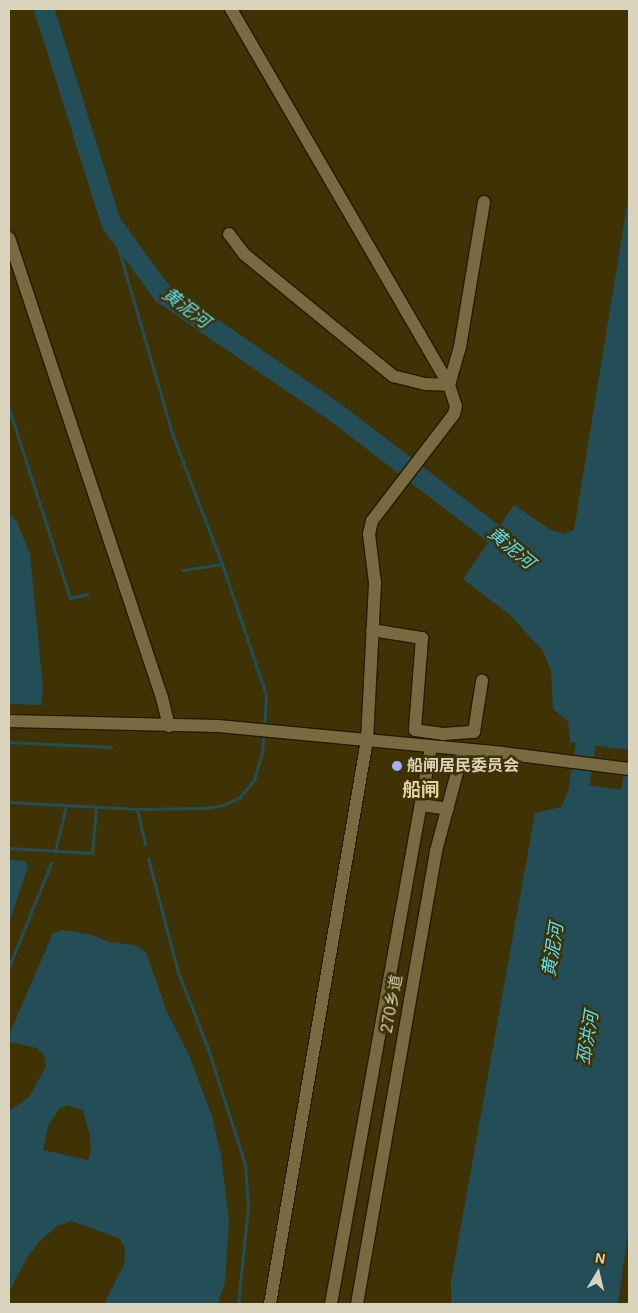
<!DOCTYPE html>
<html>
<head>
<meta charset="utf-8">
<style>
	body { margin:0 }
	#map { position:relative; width:638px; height:1313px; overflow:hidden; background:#3f3205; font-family:Arial,"Noto Sans SC",sans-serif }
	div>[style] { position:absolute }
	.water>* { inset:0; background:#234e57 }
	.stream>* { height:3px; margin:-1.5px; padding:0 1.5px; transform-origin:1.5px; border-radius:1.5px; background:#234e57 }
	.canal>* { height:11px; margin:-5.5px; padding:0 5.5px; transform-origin:5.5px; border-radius:5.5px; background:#234e57 }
	.river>* { height:20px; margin:-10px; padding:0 10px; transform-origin:10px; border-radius:10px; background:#234e57 }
	.roads { filter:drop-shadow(1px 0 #241a00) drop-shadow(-1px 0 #241a00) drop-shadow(0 1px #241a00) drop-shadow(0 -1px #241a00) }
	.minor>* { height:12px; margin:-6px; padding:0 6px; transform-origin:6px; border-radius:6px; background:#796b41 }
	.dots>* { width:14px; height:14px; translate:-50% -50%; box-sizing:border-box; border:2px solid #3f3205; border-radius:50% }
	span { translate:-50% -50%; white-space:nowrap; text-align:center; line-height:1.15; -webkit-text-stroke:5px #3f3205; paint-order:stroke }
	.poi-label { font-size:16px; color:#dbd4bd; font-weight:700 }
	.left { translate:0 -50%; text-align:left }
	.street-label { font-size:16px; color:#dbd4bd }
	.water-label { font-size:18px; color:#56e2fc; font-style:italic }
	.quarter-label { font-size:19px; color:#e1d2a4; font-weight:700 }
	.frame { position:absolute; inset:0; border:10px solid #dbd4bd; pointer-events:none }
	.north { position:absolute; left:573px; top:1248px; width:50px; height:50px; -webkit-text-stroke:4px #3f3205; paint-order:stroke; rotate:9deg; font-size:14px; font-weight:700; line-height:20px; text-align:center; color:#dbd4bd }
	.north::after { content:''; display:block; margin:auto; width:18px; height:22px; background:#dbd4bd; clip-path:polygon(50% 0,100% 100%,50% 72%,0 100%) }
</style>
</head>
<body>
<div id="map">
	<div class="water">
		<i style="clip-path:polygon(629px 193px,629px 750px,570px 742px,568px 721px,553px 709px,551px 671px,543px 651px,510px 615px,463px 579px,514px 505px,551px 530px,565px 534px,574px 530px)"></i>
		<i style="clip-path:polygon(9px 513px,17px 522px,30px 554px,43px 689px,41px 705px,9px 704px)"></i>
		<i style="clip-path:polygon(572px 783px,629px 791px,629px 1226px,618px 1304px,451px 1304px,451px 1281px,535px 813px,561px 807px)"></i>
		<i style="clip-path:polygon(9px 859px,25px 861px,28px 867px,9px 923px)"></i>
		<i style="clip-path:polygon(evenodd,63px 930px,93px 935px,109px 942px,134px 945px,146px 952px,167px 1012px,189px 1055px,212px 1116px,221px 1156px,229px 1220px,225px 1282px,218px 1304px,104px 1304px,124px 1265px,125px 1248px,119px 1238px,71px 1221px,57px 1226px,40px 1241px,28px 1256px,9px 1292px,9px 1111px,29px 1097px,46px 1067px,44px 1055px,37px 1048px,9px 1042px,9px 1035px,53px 933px,63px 930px,67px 1105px,83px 1110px,90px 1137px,91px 1151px,88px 1160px,43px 1150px,48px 1126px,59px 1109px,67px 1105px)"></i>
	</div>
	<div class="stream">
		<i style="left:111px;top:223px;width:222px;rotate:73.8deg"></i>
		<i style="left:173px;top:436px;width:137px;rotate:69.1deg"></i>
		<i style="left:222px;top:564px;width:138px;rotate:71.4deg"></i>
		<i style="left:266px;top:695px;width:33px;rotate:93deg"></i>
		<i style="left:9px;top:409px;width:199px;rotate:72.1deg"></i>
		<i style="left:70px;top:598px;width:18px;rotate:-13deg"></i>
		<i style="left:183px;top:570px;width:39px;rotate:-9deg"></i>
		<i style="left:9px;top:742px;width:102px;rotate:2.8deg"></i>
		<i style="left:9px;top:802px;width:128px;rotate:3.1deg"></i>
		<i style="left:137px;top:809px;width:69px;rotate:-0.8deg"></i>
		<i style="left:206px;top:808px;width:17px;rotate:-10deg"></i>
		<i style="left:223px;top:805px;width:19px;rotate:-25deg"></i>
		<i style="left:240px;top:797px;width:22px;rotate:-51deg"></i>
		<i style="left:254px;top:780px;width:29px;rotate:-74deg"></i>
		<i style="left:262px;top:752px;width:18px;rotate:-84deg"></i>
		<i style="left:137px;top:809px;width:36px;rotate:77deg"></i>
		<i style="left:9px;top:848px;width:83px;rotate:3.4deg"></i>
		<i style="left:92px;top:853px;width:46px;rotate:-85deg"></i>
		<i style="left:55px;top:851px;width:46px;rotate:-76.3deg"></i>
		<i style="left:148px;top:858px;width:118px;rotate:75.3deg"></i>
		<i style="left:178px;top:972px;width:83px;rotate:68.7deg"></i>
		<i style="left:208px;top:1049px;width:121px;rotate:72.2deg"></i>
		<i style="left:245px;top:1164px;width:43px;rotate:86deg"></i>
		<i style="left:248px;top:1207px;width:98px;rotate:95.9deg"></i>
		<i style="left:9px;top:967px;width:112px;rotate:-68deg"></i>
	</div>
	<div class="canal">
		<i style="left:624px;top:804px;width:32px;rotate:-81deg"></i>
	</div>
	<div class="river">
		<i style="left:44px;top:9px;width:224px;rotate:72.6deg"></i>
		<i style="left:111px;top:223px;width:88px;rotate:53.8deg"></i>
		<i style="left:163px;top:294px;width:209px;rotate:34.5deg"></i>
		<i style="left:335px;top:412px;width:227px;rotate:37.5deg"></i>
		<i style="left:575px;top:811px;width:94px;rotate:-80.8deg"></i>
	</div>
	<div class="roads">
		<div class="minor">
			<i style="left:231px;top:9px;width:435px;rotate:59.9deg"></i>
			<i style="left:449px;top:385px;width:22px;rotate:72deg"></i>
			<i style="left:456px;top:406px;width:8px;rotate:104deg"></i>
			<i style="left:454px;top:414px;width:135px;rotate:127.5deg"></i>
			<i style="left:372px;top:521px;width:13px;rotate:103deg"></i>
			<i style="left:369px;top:534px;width:49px;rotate:83deg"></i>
			<i style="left:375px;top:583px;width:157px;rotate:92.9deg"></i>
			<i style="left:367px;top:740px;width:572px;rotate:99.76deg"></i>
			<i style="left:229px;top:234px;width:25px;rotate:53deg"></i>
			<i style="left:244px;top:254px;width:193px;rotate:39.3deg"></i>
			<i style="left:393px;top:376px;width:34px;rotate:14deg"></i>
			<i style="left:426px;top:384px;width:23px;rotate:2deg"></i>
			<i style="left:449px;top:385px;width:40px;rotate:-74deg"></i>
			<i style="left:460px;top:347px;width:147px;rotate:-80.6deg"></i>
			<i style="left:9px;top:238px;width:485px;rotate:71.6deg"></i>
			<i style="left:162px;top:698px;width:29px;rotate:76deg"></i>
			<i style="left:372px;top:630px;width:51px;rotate:9.1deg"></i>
			<i style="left:422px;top:638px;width:92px;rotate:94.4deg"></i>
			<i style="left:415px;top:730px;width:28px;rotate:8deg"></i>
			<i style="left:443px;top:734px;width:31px;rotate:-4deg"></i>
			<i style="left:474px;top:732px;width:52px;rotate:-81.1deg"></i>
			<i style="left:9px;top:721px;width:209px;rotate:1.4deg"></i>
			<i style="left:218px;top:726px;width:285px;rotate:5.4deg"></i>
			<i style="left:502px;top:753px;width:128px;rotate:7.2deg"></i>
			<i style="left:421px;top:805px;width:27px;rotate:8deg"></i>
			<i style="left:331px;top:1304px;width:566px;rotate:-79.82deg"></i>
			<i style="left:357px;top:1304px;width:460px;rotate:-80.1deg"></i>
			<i style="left:436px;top:851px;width:105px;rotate:-75deg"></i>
		</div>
	</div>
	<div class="dots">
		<i style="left:397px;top:766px;background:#9fb3fd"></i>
	</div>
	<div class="poi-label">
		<span class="left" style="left:407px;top:766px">船闸居民委员会</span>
	</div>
	<div class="street-label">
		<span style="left:392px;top:1004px;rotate:-80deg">270乡道</span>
	</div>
	<div class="water-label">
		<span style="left:186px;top:308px;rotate:37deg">黄泥河</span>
		<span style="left:511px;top:548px;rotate:40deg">黄泥河</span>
		<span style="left:553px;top:950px;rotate:-81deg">黄泥河</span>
		<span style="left:588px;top:1038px;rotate:-81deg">邳洪河</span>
	</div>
	<div class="quarter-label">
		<span style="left:421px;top:790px">船闸</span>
	</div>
	<div class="frame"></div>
	<div class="north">N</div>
</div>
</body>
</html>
